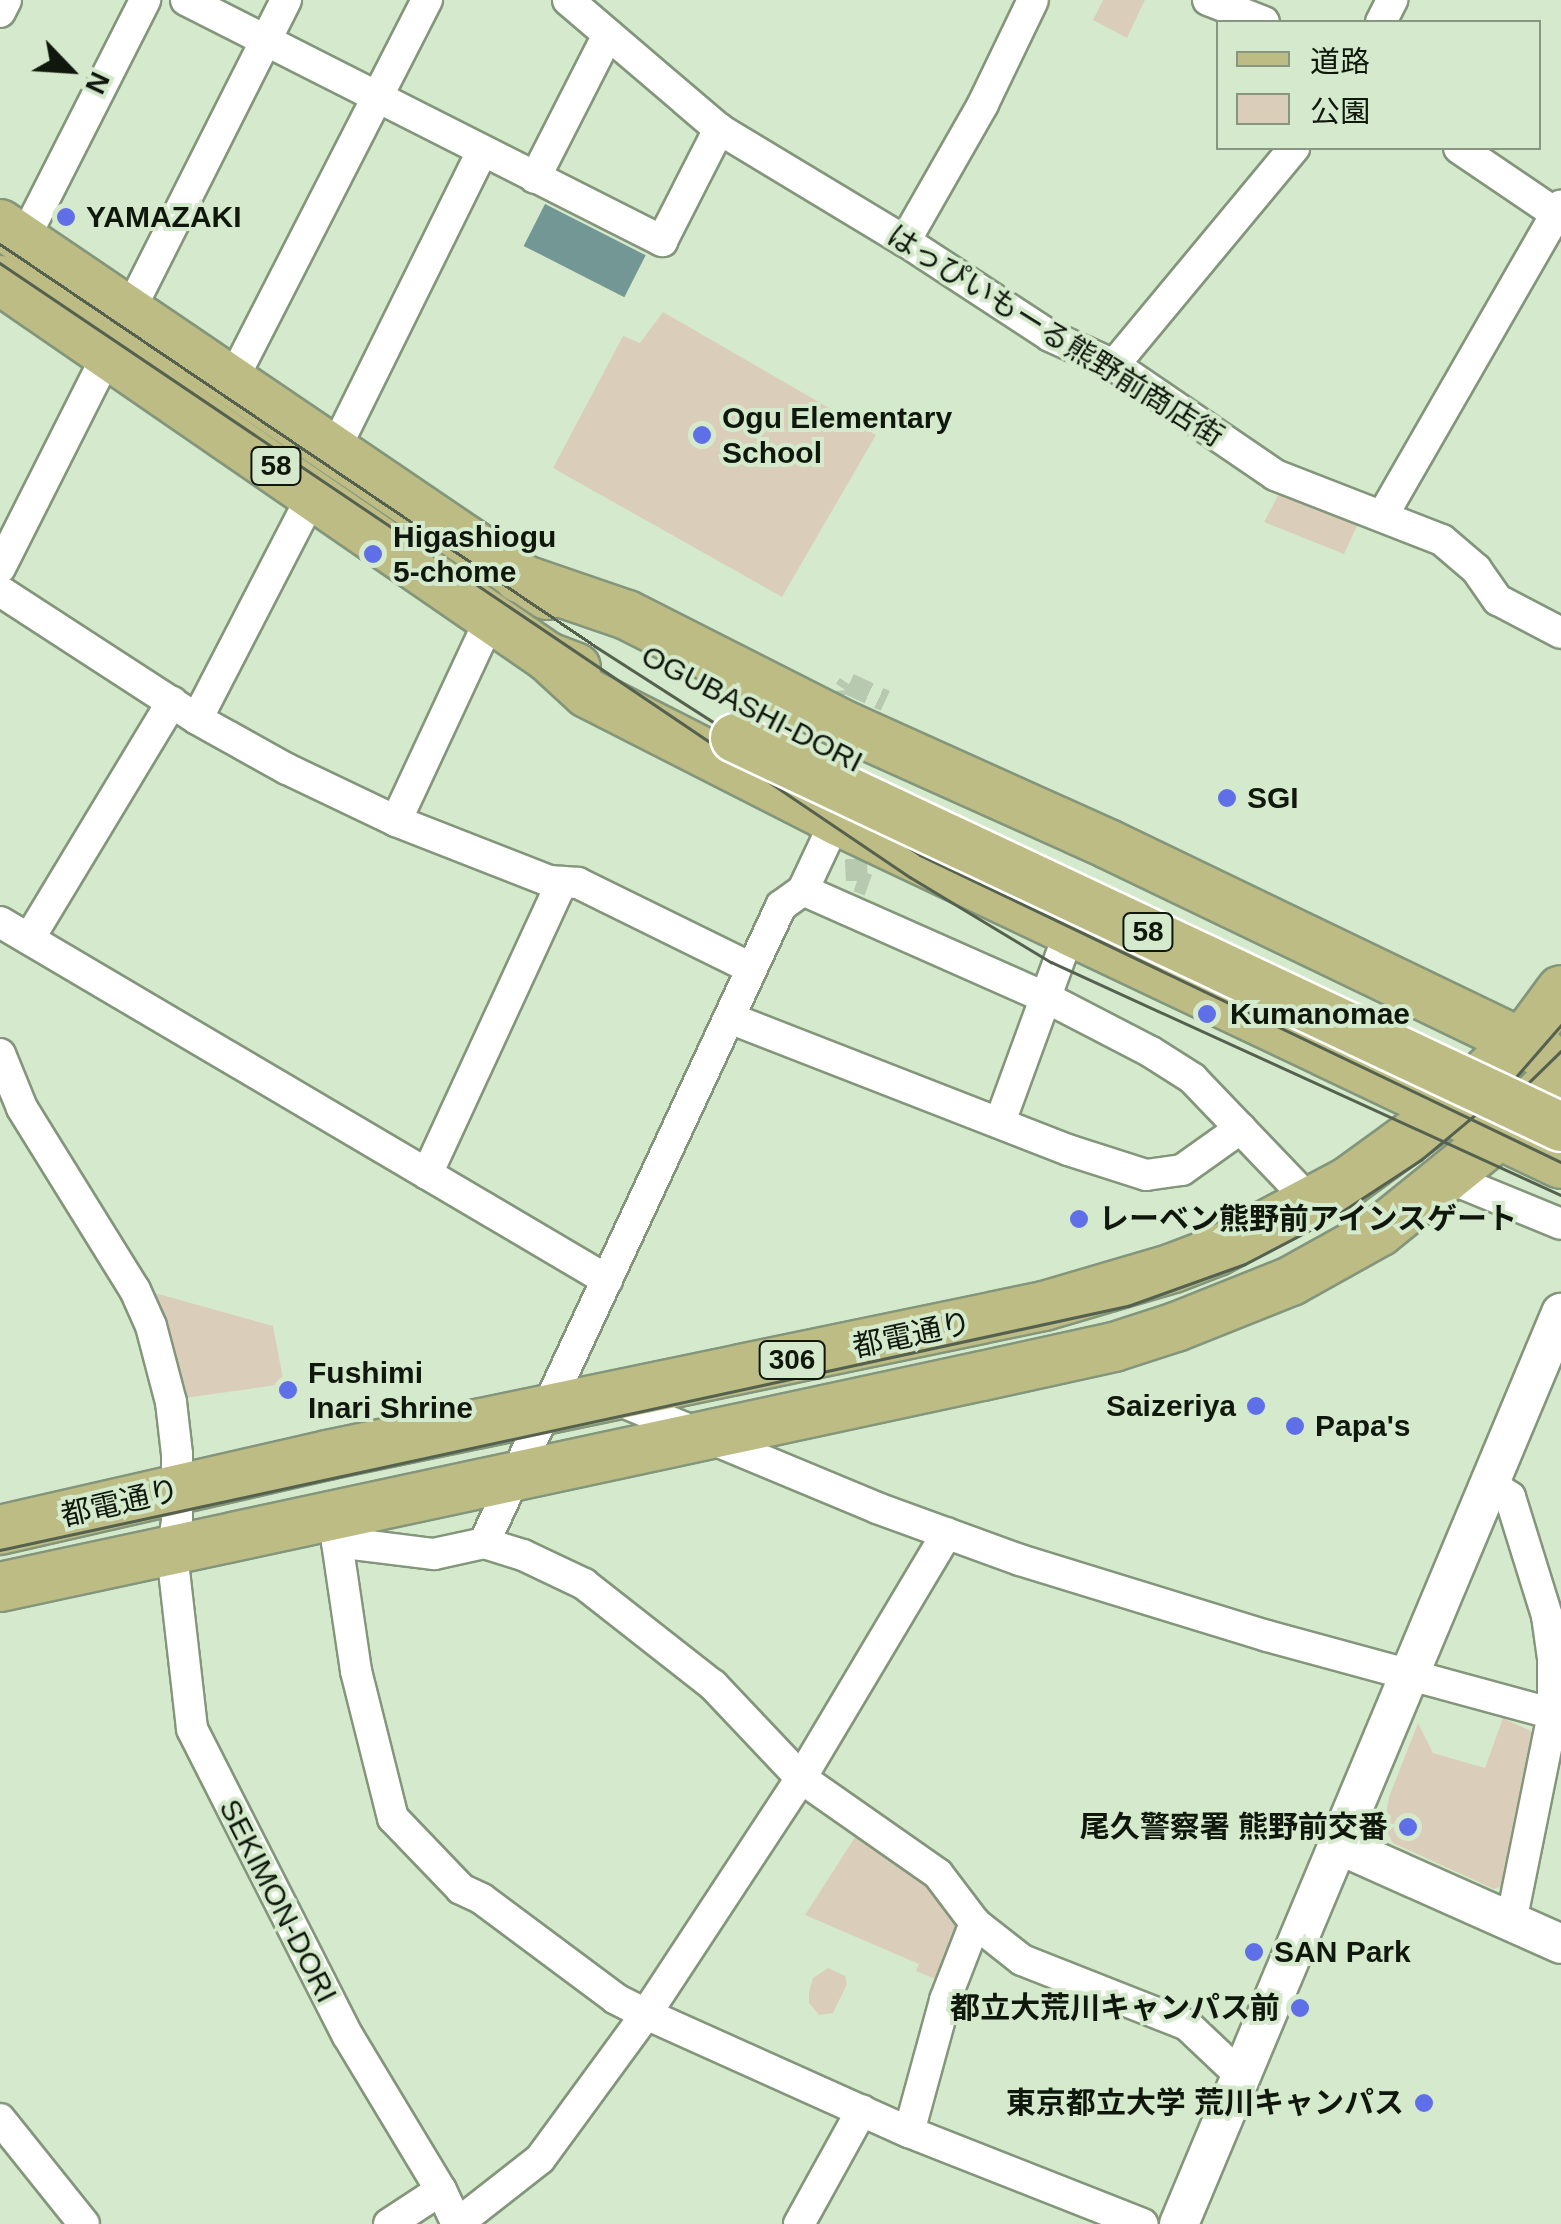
<!DOCTYPE html>
<html>
<head>
<meta charset="utf-8">
<style>
	body { margin:0 }
	#map { position:relative; width:1561px; height:2224px; overflow:hidden; background:#d5eacc; font-family:Arial,"Noto Sans JP",sans-serif }
	div>[style] { position:absolute }
	.green>* { inset:0; background:#daceba }
	.water>* { inset:0; background:#739794; transform-origin:0 0 }
	.pedestrian-tunnel>* { height:22px; margin-top:-11px; transform-origin:0; background:repeating-linear-gradient(90deg,#b7caaf 0 22px,transparent 0 33px) }
	.roads { filter:drop-shadow(2px 0 #83967b) drop-shadow(-2px 0 #83967b) drop-shadow(0 2px #83967b) drop-shadow(0 -2px #83967b) }
	.minor>* { height:30px; margin:-15px; padding:0 15px; transform-origin:15px; border-radius:15px; background:#fff }
	.tertiary>* { height:38px; margin:-19px; padding:0 19px; transform-origin:19px; border-radius:19px; background:#fff }
	.primary>* { height:48px; margin:-24px; padding:0 24px; transform-origin:24px; border-radius:24px; background:#bdbc84 }
	.tram>* { height:2.5px; margin:-1.25px; padding:0 1.25px; transform-origin:1.25px; border-radius:1.25px; background:#55614f }
	.bridges { filter:drop-shadow(2px 0 #fff) drop-shadow(-2px 0 #fff) drop-shadow(0 2px #fff) drop-shadow(0 -2px #fff) }
	.primary-bridge>* { height:48px; margin:-24px; padding:0 24px; transform-origin:24px; border-radius:24px; background:#bdbc84 }
	.dots>* { width:28px; height:28px; translate:-50% -50%; box-sizing:border-box; border:5px solid #d5eacc; border-radius:50% }
	span { translate:-50% -50%; white-space:nowrap; text-align:center; line-height:1.15; -webkit-text-stroke:8px #d5eacc; paint-order:stroke }
	.shield-label span { padding:2px 8px; background:#d5eacc; border:2px solid; border-radius:8px; -webkit-text-stroke-width:0 }
	.shield-label { font-size:28px; color:#10180d; font-weight:700 }
	.poi-label { font-size:30px; color:#10180d; font-weight:700 }
	.left { translate:0 -50%; text-align:left }
	.right { translate:-100% -50%; text-align:right }
	.street-label { font-size:30px; color:#10180d }
	.legend { position:absolute; left:1216px; top:20px; width:325px; height:130px; box-sizing:border-box; background:#d5eacc; border:2px solid #869680; margin:0; padding:12px 18px; list-style:none; font-size:30px; color:#10180d }
	.legend li { display:flex; align-items:center; gap:20px; height:50px }
	.legend b { width:50px; border:2px solid #869680 }
	.north { position:absolute; left:20px; top:20px; width:100px; height:100px; -webkit-text-stroke:8px #d5eacc; paint-order:stroke; rotate:115deg; font-size:28px; font-weight:700; line-height:40px; text-align:center; color:#10180d }
	.north::after { content:''; display:block; margin:auto; width:35px; height:45px; background:#10180d; clip-path:polygon(50% 0,100% 100%,50% 72%,0 100%) }
</style>
</head>
<body>
<div id="map">
	<div class="green">
		<i style="clip-path:polygon(1103px 0,1145px 0,1127px 38px,1093px 20px)"></i>
		<i style="clip-path:polygon(663px 312px,876px 435px,782px 597px,553px 468px,623px 336px,640px 343px)"></i>
		<i style="clip-path:polygon(1280px 492px,1363px 513px,1344px 554px,1264px 522px)"></i>
		<i style="clip-path:polygon(155px 1293px,273px 1326px,284px 1384px,178px 1399px,147px 1298px)"></i>
		<i style="clip-path:polygon(1503px 1718px,1533px 1732px,1502px 1886px,1494px 1889px,1393px 1843px,1384px 1826px,1389px 1797px,1418px 1723px,1433px 1753px,1485px 1768px)"></i>
		<i style="clip-path:polygon(859px 1831px,922px 1876px,964px 1922px,945px 1983px,916px 1971px,919px 1964px,805px 1915px)"></i>
		<i style="clip-path:polygon(828px 1968px,845px 1976px,847px 1984px,833px 2013px,819px 2015px,809px 2003px,809px 1992px,813px 1978px)"></i>
	</div>
	<div class="water">
		<i style="left:545px;top:204px;width:113px;height:47px;rotate:27deg"></i>
	</div>
	<div class="pedestrian-tunnel">
		<i style="left:852px;top:794px;width:104px;rotate:-93.9deg"></i>
		<i style="left:845px;top:690px;width:7px;rotate:-56deg"></i>
		<i style="left:849px;top:684px;width:40px;rotate:25deg"></i>
		<i style="left:854px;top:826px;width:55px;rotate:86.9deg"></i>
		<i style="left:857px;top:881px;width:12px;rotate:20deg"></i>
	</div>
	<div class="roads">
		<div class="minor">
			<i style="left:186px;top:0;width:534px;rotate:26.85deg"></i>
			<i style="left:662px;top:241px;width:126px;rotate:-63deg"></i>
			<i style="left:568px;top:0;width:199px;rotate:40.5deg"></i>
			<i style="left:719px;top:129px;width:217px;rotate:31.1deg"></i>
			<i style="left:905px;top:241px;width:173px;rotate:33.2deg"></i>
			<i style="left:1050px;top:336px;width:70px;rotate:24.4deg"></i>
			<i style="left:1114px;top:365px;width:195px;rotate:34.3deg"></i>
			<i style="left:1275px;top:475px;width:179px;rotate:21.3deg"></i>
			<i style="left:1442px;top:540px;width:45px;rotate:40.5deg"></i>
			<i style="left:1476px;top:569px;width:38px;rotate:55deg"></i>
			<i style="left:1498px;top:600px;width:71px;rotate:27.6deg"></i>
			<i style="left:1208px;top:0;width:60px;rotate:21.4deg"></i>
			<i style="left:0;top:12px;width:13px;rotate:-63deg"></i>
			<i style="left:1381px;top:22px;width:25px;rotate:-63deg"></i>
			<i style="left:1459px;top:148px;width:123px;rotate:34.1deg"></i>
			<i style="left:535px;top:178px;width:161px;rotate:-63deg"></i>
			<i style="left:24px;top:239px;width:268px;rotate:-63.1deg"></i>
			<i style="left:905px;top:241px;width:158px;rotate:-60.3deg"></i>
			<i style="left:983px;top:104px;width:115px;rotate:-64.3deg"></i>
			<i style="left:1114px;top:365px;width:282px;rotate:-50.3deg"></i>
			<i style="left:233px;top:379px;width:426px;rotate:-62.9deg"></i>
			<i style="left:334px;top:451px;width:335px;rotate:-63.7deg"></i>
			<i style="left:1383px;top:515px;width:357px;rotate:-60.1deg"></i>
			<i style="left:0;top:568px;width:636px;rotate:-63.27deg"></i>
			<i style="left:0;top:591px;width:235px;rotate:33deg"></i>
			<i style="left:197px;top:719px;width:103px;rotate:29.1deg"></i>
			<i style="left:287px;top:769px;width:121px;rotate:25.5deg"></i>
			<i style="left:396px;top:821px;width:164px;rotate:21.4deg"></i>
			<i style="left:549px;top:881px;width:29px;rotate:4deg"></i>
			<i style="left:578px;top:883px;width:193px;rotate:26.2deg"></i>
			<i style="left:197px;top:719px;width:255px;rotate:-62.7deg"></i>
			<i style="left:396px;top:821px;width:225px;rotate:-65deg"></i>
			<i style="left:803px;top:890px;width:265px;rotate:23.9deg"></i>
			<i style="left:1045px;top:997px;width:119px;rotate:27.4deg"></i>
			<i style="left:1151px;top:1052px;width:49px;rotate:32.4deg"></i>
			<i style="left:1192px;top:1078px;width:173px;rotate:46.2deg"></i>
			<i style="left:0;top:922px;width:705px;rotate:30.53deg"></i>
			<i style="left:29px;top:939px;width:277px;rotate:-58.9deg"></i>
			<i style="left:732px;top:1019px;width:361px;rotate:21.3deg"></i>
			<i style="left:1068px;top:1150px;width:82px;rotate:17.8deg"></i>
			<i style="left:1146px;top:1175px;width:36px;rotate:-8deg"></i>
			<i style="left:1182px;top:1170px;width:72px;rotate:-35.4deg"></i>
			<i style="left:0;top:1054px;width:58px;rotate:67.8deg"></i>
			<i style="left:22px;top:1108px;width:214px;rotate:58.2deg"></i>
			<i style="left:135px;top:1290px;width:39px;rotate:66deg"></i>
			<i style="left:151px;top:1326px;width:79px;rotate:75.3deg"></i>
			<i style="left:171px;top:1402px;width:52px;rotate:83.4deg"></i>
			<i style="left:177px;top:1454px;width:67px;rotate:90deg"></i>
			<i style="left:177px;top:1521px;width:32px;rotate:99deg"></i>
			<i style="left:172px;top:1553px;width:177px;rotate:83.5deg"></i>
			<i style="left:192px;top:1729px;width:344px;rotate:63.1deg"></i>
			<i style="left:348px;top:2036px;width:180px;rotate:58.9deg"></i>
			<i style="left:441px;top:2190px;width:38px;rotate:65deg"></i>
			<i style="left:457px;top:2224px;width:105px;rotate:-38.1deg"></i>
			<i style="left:540px;top:2159px;width:180px;rotate:-53.8deg"></i>
			<i style="left:646px;top:2014px;width:282px;rotate:-56.7deg"></i>
			<i style="left:801px;top:1778px;width:285px;rotate:-59.2deg"></i>
			<i style="left:1000px;top:1122px;width:207px;rotate:-69.9deg"></i>
			<i style="left:427px;top:1174px;width:322px;rotate:-65.2deg"></i>
			<i style="left:1449px;top:1178px;width:121px;rotate:22.3deg"></i>
			<i style="left:613px;top:1398px;width:286px;rotate:22.6deg"></i>
			<i style="left:877px;top:1508px;width:152px;rotate:20deg"></i>
			<i style="left:1020px;top:1560px;width:258px;rotate:17.1deg"></i>
			<i style="left:1267px;top:1636px;width:305px;rotate:15.2deg"></i>
			<i style="left:1490px;top:1484px;width:24px;rotate:33deg"></i>
			<i style="left:1510px;top:1497px;width:125px;rotate:72.7deg"></i>
			<i style="left:1547px;top:1616px;width:42px;rotate:81.9deg"></i>
			<i style="left:1553px;top:1658px;width:56px;rotate:90deg"></i>
			<i style="left:1553px;top:1714px;width:212px;rotate:101.4deg"></i>
			<i style="left:333px;top:1515px;width:158px;rotate:81.6deg"></i>
			<i style="left:356px;top:1671px;width:152px;rotate:75.9deg"></i>
			<i style="left:393px;top:1818px;width:98px;rotate:46.2deg"></i>
			<i style="left:461px;top:1889px;width:23px;rotate:25deg"></i>
			<i style="left:482px;top:1899px;width:167px;rotate:36.7deg"></i>
			<i style="left:616px;top:1999px;width:34px;rotate:27deg"></i>
			<i style="left:646px;top:2014px;width:288px;rotate:24.2deg"></i>
			<i style="left:909px;top:2132px;width:251px;rotate:21.5deg"></i>
			<i style="left:337px;top:1542px;width:98px;rotate:7.1deg"></i>
			<i style="left:434px;top:1554px;width:51px;rotate:-12.4deg"></i>
			<i style="left:484px;top:1543px;width:41px;rotate:17.1deg"></i>
			<i style="left:523px;top:1555px;width:68px;rotate:25.4deg"></i>
			<i style="left:584px;top:1584px;width:164px;rotate:38.1deg"></i>
			<i style="left:713px;top:1685px;width:128px;rotate:46.6deg"></i>
			<i style="left:801px;top:1778px;width:167px;rotate:35deg"></i>
			<i style="left:938px;top:1874px;width:61px;rotate:52.9deg"></i>
			<i style="left:975px;top:1923px;width:60px;rotate:38.2deg"></i>
			<i style="left:1022px;top:1960px;width:177px;rotate:21.5deg"></i>
			<i style="left:1187px;top:2025px;width:74px;rotate:43.4deg"></i>
			<i style="left:484px;top:1543px;width:703px;rotate:-65deg"></i>
			<i style="left:781px;top:906px;width:27px;rotate:-36deg"></i>
			<i style="left:803px;top:890px;width:77px;rotate:-64.8deg"></i>
			<i style="left:0;top:2119px;width:134px;rotate:51.3deg"></i>
			<i style="left:909px;top:2132px;width:137px;rotate:-74.7deg"></i>
			<i style="left:945px;top:2000px;width:83px;rotate:-68.7deg"></i>
			<i style="left:389px;top:2224px;width:62px;rotate:-33.2deg"></i>
			<i style="left:799px;top:2224px;width:130px;rotate:-61.1deg"></i>
		</div>
		<div class="tertiary">
			<i style="left:1339px;top:1845px;width:243px;rotate:24deg"></i>
			<i style="left:1179px;top:2224px;width:988px;rotate:-67.25deg"></i>
		</div>
		<div class="primary">
			<i style="left:0;top:224px;width:661px;rotate:34.15deg"></i>
			<i style="left:0;top:280px;width:665px;rotate:34.53deg"></i>
			<i style="left:548px;top:657px;width:30px;rotate:21deg"></i>
			<i style="left:519px;top:578px;width:114px;rotate:18.9deg"></i>
			<i style="left:627px;top:615px;width:248px;rotate:26.9deg"></i>
			<i style="left:848px;top:727px;width:285px;rotate:24.2deg"></i>
			<i style="left:1108px;top:844px;width:484px;rotate:25.7deg"></i>
			<i style="left:548px;top:657px;width:53px;rotate:42.7deg"></i>
			<i style="left:587px;top:693px;width:280px;rotate:27deg"></i>
			<i style="left:836px;top:820px;width:802px;rotate:25.38deg"></i>
			<i style="left:0;top:1530px;width:335px;rotate:-12.9deg"></i>
			<i style="left:327px;top:1455px;width:732px;rotate:-11.74deg"></i>
			<i style="left:1044px;top:1306px;width:134px;rotate:-16.4deg"></i>
			<i style="left:1173px;top:1268px;width:47px;rotate:-21.1deg"></i>
			<i style="left:1217px;top:1251px;width:149px;rotate:-27.9deg"></i>
			<i style="left:1349px;top:1181px;width:122px;rotate:-36deg"></i>
			<i style="left:1448px;top:1109px;width:117px;rotate:-43.6deg"></i>
			<i style="left:1533px;top:1028px;width:47px;rotate:-53.6deg"></i>
			<i style="left:0;top:1587px;width:1004px;rotate:-12.13deg"></i>
			<i style="left:982px;top:1376px;width:135px;rotate:-12.4deg"></i>
			<i style="left:1114px;top:1347px;width:65px;rotate:-17.9deg"></i>
			<i style="left:1176px;top:1327px;width:124px;rotate:-21.8deg"></i>
			<i style="left:1291px;top:1281px;width:101px;rotate:-29.1deg"></i>
			<i style="left:1379px;top:1232px;width:156px;rotate:-39deg"></i>
			<i style="left:1500px;top:1134px;width:87px;rotate:-45.5deg"></i>
		</div>
	</div>
	<div class="tram">
		<i style="left:0;top:244px;width:718px;rotate:34.04deg"></i>
		<i style="left:595px;top:646px;width:386px;rotate:32.7deg"></i>
		<i style="left:920px;top:855px;width:711px;rotate:25.59deg"></i>
		<i style="left:0;top:263px;width:1098px;rotate:34.01deg"></i>
		<i style="left:910px;top:877px;width:165px;rotate:31.1deg"></i>
		<i style="left:1051px;top:962px;width:561px;rotate:24.55deg"></i>
		<i style="left:1518px;top:1093px;width:60px;rotate:-44.3deg"></i>
		<i style="left:0;top:1550px;width:1154px;rotate:-12.21deg"></i>
		<i style="left:1128px;top:1306px;width:124px;rotate:-19.7deg"></i>
		<i style="left:1245px;top:1264px;width:95px;rotate:-27.6deg"></i>
		<i style="left:1329px;top:1220px;width:110px;rotate:-33.1deg"></i>
		<i style="left:1421px;top:1160px;width:62px;rotate:-39.8deg"></i>
		<i style="left:1469px;top:1120px;width:52px;rotate:-41.1deg"></i>
		<i style="left:1508px;top:1086px;width:81px;rotate:-49deg"></i>
	</div>
	<div class="bridges">
		<div class="primary-bridge">
			<i style="left:735px;top:738px;width:913px;rotate:25.22deg"></i>
		</div>
	</div>
	<div class="dots">
		<i style="left:66px;top:217px;background:#5f6fe7"></i>
		<i style="left:702px;top:435px;background:#5f6fe7"></i>
		<i style="left:373px;top:554px;background:#5f6fe7"></i>
		<i style="left:1227px;top:798px;background:#5f6fe7"></i>
		<i style="left:1207px;top:1014px;background:#5f6fe7"></i>
		<i style="left:1079px;top:1219px;background:#5f6fe7"></i>
		<i style="left:288px;top:1390px;background:#5f6fe7"></i>
		<i style="left:1256px;top:1406px;background:#5f6fe7"></i>
		<i style="left:1295px;top:1426px;background:#5f6fe7"></i>
		<i style="left:1408px;top:1827px;background:#5f6fe7"></i>
		<i style="left:1254px;top:1952px;background:#5f6fe7"></i>
		<i style="left:1300px;top:2008px;background:#5f6fe7"></i>
		<i style="left:1424px;top:2103px;background:#5f6fe7"></i>
	</div>
	<div class="shield-label">
		<span style="left:276px;top:466px">58</span>
		<span style="left:1148px;top:932px">58</span>
		<span style="left:792px;top:1360px">306</span>
	</div>
	<div class="poi-label">
		<span class="left" style="left:86px;top:217px">YAMAZAKI</span>
		<span class="left" style="left:722px;top:435px">Ogu Elementary<br>School</span>
		<span class="left" style="left:393px;top:554px">Higashiogu<br>5-chome</span>
		<span class="left" style="left:1247px;top:798px">SGI</span>
		<span class="left" style="left:1230px;top:1014px">Kumanomae</span>
		<span class="left" style="left:1099px;top:1219px">レーベン熊野前アインスゲート</span>
		<span class="left" style="left:308px;top:1390px">Fushimi<br>Inari Shrine</span>
		<span class="right" style="left:1236px;top:1406px">Saizeriya</span>
		<span class="left" style="left:1315px;top:1426px">Papa's</span>
		<span class="right" style="left:1388px;top:1827px">尾久警察署 熊野前交番</span>
		<span class="left" style="left:1274px;top:1952px">SAN Park</span>
		<span class="right" style="left:1280px;top:2008px">都立大荒川キャンパス前</span>
		<span class="right" style="left:1404px;top:2103px">東京都立大学 荒川キャンパス</span>
	</div>
	<div class="street-label">
		<span style="left:1055px;top:336px;rotate:32deg">はっぴいもーる熊野前商店街</span>
		<span style="left:752px;top:709px;rotate:27deg">OGUBASHI-DORI</span>
		<span style="left:912px;top:1335px;rotate:-12deg">都電通り</span>
		<span style="left:120px;top:1503px;rotate:-13deg">都電通り</span>
		<span style="left:278px;top:1901px;rotate:63deg">SEKIMON-DORI</span>
	</div>
	<ul class="legend">
	<li><b style="height:12px;background:#bdbc84"></b>道路</li>
	<li><b style="height:28px;background:#daceba"></b>公園</li>
	</ul>
	<div class="north">N</div>
</div>
</body>
</html>
